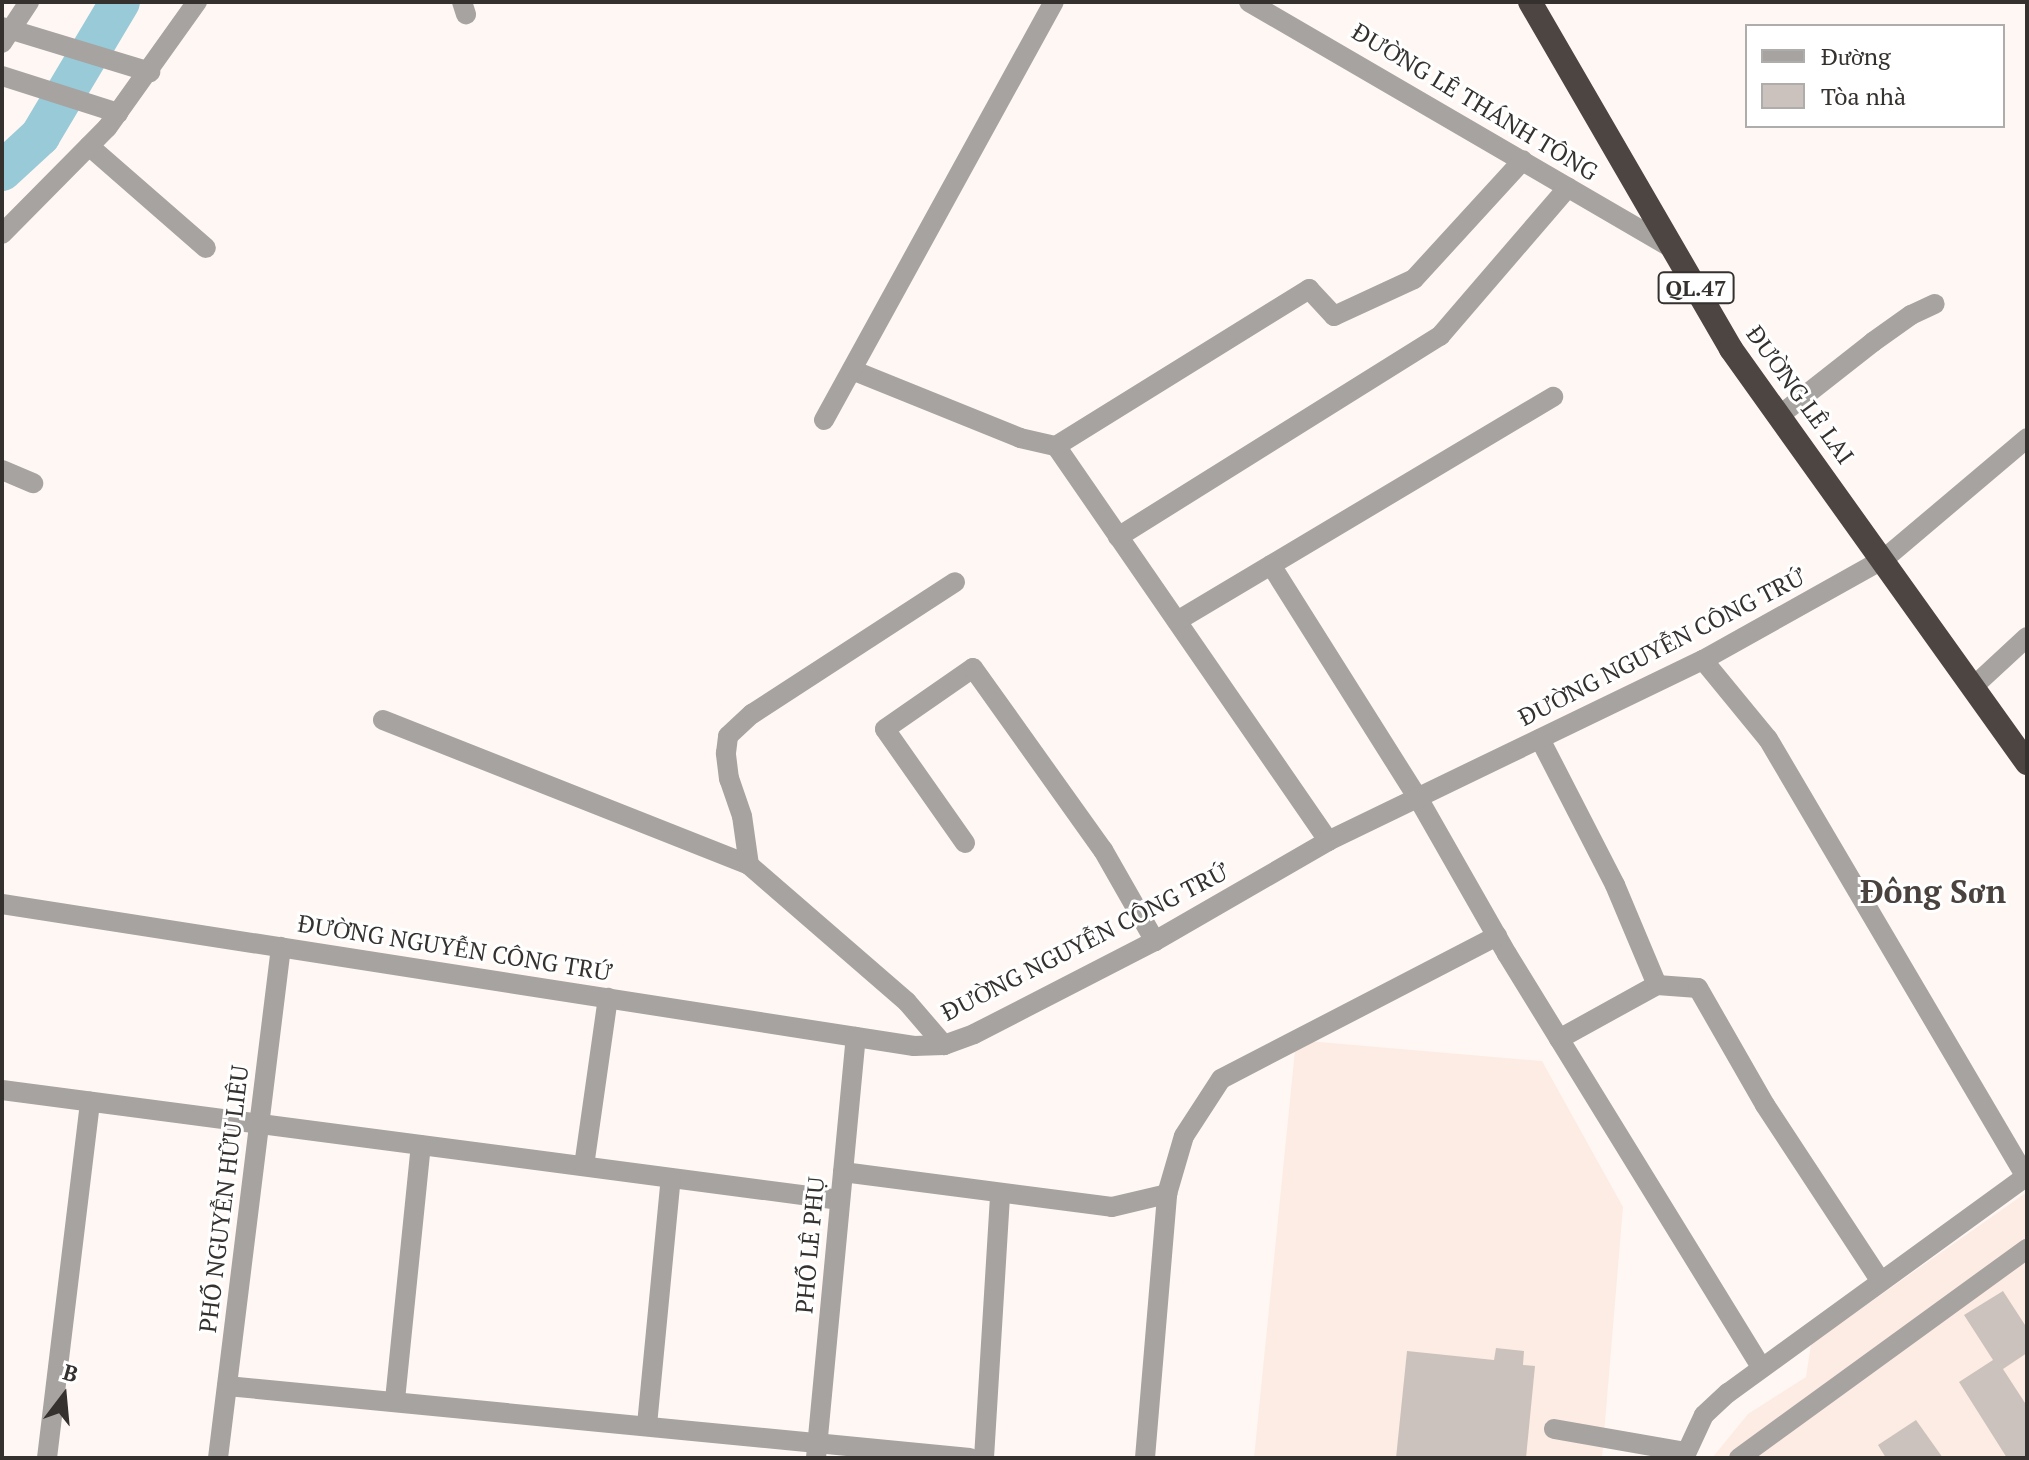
<!DOCTYPE html>
<html>
<head>
<meta charset="utf-8">
<style>
	body { margin:0 }
	#map { position:relative; width:2029px; height:1460px; overflow:hidden; background:#fff7f3; font-family:"PT Serif",serif }
	div>[style] { position:absolute }
	.built>* { inset:0; background:#fdece3 }
	.river>* { height:40px; margin:-20px; padding:0 20px; transform-origin:20px; border-radius:20px; background:#98cad7 }
	.building>* { inset:0; background:#cbc2bd }
	.minor>* { height:20px; margin:-10px; padding:0 10px; transform-origin:10px; border-radius:10px; background:#a7a3a1 }
	.highway>* { height:24px; margin:-12px; padding:0 12px; transform-origin:12px; border-radius:12px; background:#4c4541 }
	span { translate:-50% -50%; white-space:nowrap; text-align:center; line-height:1.15; -webkit-text-stroke:6px #fff; paint-order:stroke }
	.shield-label span { padding:2px 6px; background:#fff; border:2px solid; border-radius:6px; -webkit-text-stroke-width:0 }
	.shield-label { font-size:22px; color:#34312f; font-weight:700 }
	.street-label { font-size:24px; color:#34312f }
	.district-label { font-size:32px; color:#49423e; font-weight:700 }
	.frame { position:absolute; inset:0; border:4px solid #34312f; pointer-events:none }
	.legend { position:absolute; left:1745px; top:24px; width:260px; height:104px; box-sizing:border-box; background:#fff; border:2px solid #aeadac; margin:0; padding:10px 14px; list-style:none; font-size:24px; color:#34312f }
	.legend li { display:flex; align-items:center; gap:16px; height:40px }
	.legend b { width:40px; border:2px solid #aeadac }
	.north { position:absolute; left:24px; top:1356px; width:80px; height:80px; -webkit-text-stroke:6px #fff; paint-order:stroke; rotate:16deg; font-size:22px; font-weight:700; line-height:32px; text-align:center; color:#34312f }
	.north::after { content:''; display:block; margin:auto; width:28px; height:36px; background:#34312f; clip-path:polygon(50% 0,100% 100%,50% 72%,0 100%) }
</style>
</head>
<body>
<div id="map">
	<div class="built">
		<i style="clip-path:polygon(1296px 1040px,1542px 1061px,1623px 1207px,1602px 1458px,1254px 1458px)"></i>
		<i style="clip-path:polygon(2027px 1192px,2027px 1458px,1712px 1458px,1748px 1414px,1806px 1377px,1811px 1344px)"></i>
	</div>
	<div class="river">
		<i style="left:2px;top:171px;width:52px;rotate:-42.6deg"></i>
		<i style="left:40px;top:136px;width:156px;rotate:-59.2deg"></i>
	</div>
	<div class="building">
		<i style="clip-path:polygon(2003px 1291px,2027px 1328px,2027px 1353px,2003px 1369px,2027px 1406px,2027px 1458px,2007px 1458px,1959px 1382px,1993px 1360px,1964px 1315px)"></i>
		<i style="clip-path:polygon(1496px 1348px,1524px 1351px,1523px 1365px,1535px 1366px,1526px 1458px,1396px 1458px,1407px 1351px,1494px 1360px)"></i>
		<i style="clip-path:polygon(1916px 1420px,1943px 1458px,1886px 1458px,1878px 1445px)"></i>
	</div>
	<div class="minor">
		<i style="left:462px;top:2px;width:13px;rotate:72deg"></i>
		<i style="left:1249px;top:2px;width:491px;rotate:30.2deg"></i>
		<i style="left:2px;top:27px;width:155px;rotate:16.9deg"></i>
		<i style="left:2px;top:43px;width:49px;rotate:-56.6deg"></i>
		<i style="left:2px;top:76px;width:122px;rotate:17.7deg"></i>
		<i style="left:89px;top:146px;width:155px;rotate:41.1deg"></i>
		<i style="left:2px;top:234px;width:149px;rotate:-45.3deg"></i>
		<i style="left:107px;top:128px;width:155px;rotate:-54.5deg"></i>
		<i style="left:852px;top:370px;width:181px;rotate:22deg"></i>
		<i style="left:1020px;top:438px;width:37px;rotate:13deg"></i>
		<i style="left:1056px;top:446px;width:480px;rotate:55.4deg"></i>
		<i style="left:1779px;top:416px;width:120px;rotate:-38.2deg"></i>
		<i style="left:1873px;top:342px;width:47px;rotate:-35.4deg"></i>
		<i style="left:1911px;top:315px;width:26px;rotate:-25deg"></i>
		<i style="left:824px;top:420px;width:477px;rotate:-61.2deg"></i>
		<i style="left:1056px;top:446px;width:298px;rotate:-31.8deg"></i>
		<i style="left:1309px;top:289px;width:37px;rotate:47deg"></i>
		<i style="left:1334px;top:316px;width:88px;rotate:-24.8deg"></i>
		<i style="left:1414px;top:279px;width:161px;rotate:-47.5deg"></i>
		<i style="left:2px;top:470px;width:34px;rotate:23deg"></i>
		<i style="left:1118px;top:537px;width:380px;rotate:-32deg"></i>
		<i style="left:1440px;top:336px;width:196px;rotate:-49.3deg"></i>
		<i style="left:1271px;top:565px;width:275px;rotate:57.8deg"></i>
		<i style="left:1418px;top:798px;width:180px;rotate:60.3deg"></i>
		<i style="left:1507px;top:954px;width:486px;rotate:58.4deg"></i>
		<i style="left:1177px;top:621px;width:438px;rotate:-30.8deg"></i>
		<i style="left:1703px;top:660px;width:102px;rotate:50.6deg"></i>
		<i style="left:1768px;top:739px;width:508px;rotate:59.5deg"></i>
		<i style="left:1974px;top:686px;width:72px;rotate:-42.8deg"></i>
		<i style="left:383px;top:720px;width:394px;rotate:21.6deg"></i>
		<i style="left:749px;top:865px;width:209px;rotate:40.9deg"></i>
		<i style="left:907px;top:1002px;width:57px;rotate:49.3deg"></i>
		<i style="left:1540px;top:739px;width:164px;rotate:62.8deg"></i>
		<i style="left:1615px;top:885px;width:108px;rotate:67.2deg"></i>
		<i style="left:965px;top:843px;width:139px;rotate:-125.1deg"></i>
		<i style="left:885px;top:729px;width:107px;rotate:-34.7deg"></i>
		<i style="left:973px;top:668px;width:224px;rotate:54.5deg"></i>
		<i style="left:1103px;top:850px;width:105px;rotate:60.3deg"></i>
		<i style="left:749px;top:865px;width:49px;rotate:-98.1deg"></i>
		<i style="left:742px;top:816px;width:39px;rotate:-109deg"></i>
		<i style="left:729px;top:779px;width:26px;rotate:-97deg"></i>
		<i style="left:726px;top:753px;width:17px;rotate:-83deg"></i>
		<i style="left:728px;top:736px;width:33px;rotate:-43deg"></i>
		<i style="left:752px;top:714px;width:242px;rotate:-33deg"></i>
		<i style="left:2px;top:904px;width:923px;rotate:8.85deg"></i>
		<i style="left:914px;top:1046px;width:30px;rotate:-2deg"></i>
		<i style="left:944px;top:1045px;width:32px;rotate:-20deg"></i>
		<i style="left:974px;top:1034px;width:203px;rotate:-27.2deg"></i>
		<i style="left:1155px;top:941px;width:200px;rotate:-30deg"></i>
		<i style="left:1328px;top:841px;width:416px;rotate:-25.8deg"></i>
		<i style="left:1703px;top:660px;width:207px;rotate:-29.2deg"></i>
		<i style="left:1884px;top:559px;width:187px;rotate:-40.2deg"></i>
		<i style="left:1559px;top:1039px;width:112px;rotate:-28.9deg"></i>
		<i style="left:1657px;top:985px;width:41px;rotate:4.2deg"></i>
		<i style="left:1698px;top:988px;width:135px;rotate:60.2deg"></i>
		<i style="left:1765px;top:1105px;width:209px;rotate:56.7deg"></i>
		<i style="left:2px;top:1090px;width:845px;rotate:7.48deg"></i>
		<i style="left:584px;top:1166px;width:170px;rotate:-81.9deg"></i>
		<i style="left:843px;top:1172px;width:271px;rotate:7.4deg"></i>
		<i style="left:1112px;top:1207px;width:57px;rotate:-13.3deg"></i>
		<i style="left:1167px;top:1194px;width:60px;rotate:-73.7deg"></i>
		<i style="left:1184px;top:1136px;width:68px;rotate:-57deg"></i>
		<i style="left:1221px;top:1079px;width:311px;rotate:-27.4deg"></i>
		<i style="left:227px;top:1386px;width:746px;rotate:5.53deg"></i>
		<i style="left:395px;top:1400px;width:256px;rotate:-84.2deg"></i>
		<i style="left:647px;top:1425px;width:248px;rotate:-84.5deg"></i>
		<i style="left:1554px;top:1429px;width:134px;rotate:9.9deg"></i>
		<i style="left:47px;top:1458px;width:359px;rotate:-83.1deg"></i>
		<i style="left:218px;top:1458px;width:515px;rotate:-82.97deg"></i>
		<i style="left:816px;top:1458px;width:423px;rotate:-84.6deg"></i>
		<i style="left:984px;top:1458px;width:265px;rotate:-86.5deg"></i>
		<i style="left:1145px;top:1458px;width:265px;rotate:-85.2deg"></i>
		<i style="left:1684px;top:1458px;width:47px;rotate:-65.1deg"></i>
		<i style="left:1704px;top:1415px;width:33px;rotate:-43deg"></i>
		<i style="left:1728px;top:1393px;width:369px;rotate:-36deg"></i>
		<i style="left:1739px;top:1458px;width:356px;rotate:-36deg"></i>
	</div>
	<div class="highway">
		<i style="left:1530px;top:2px;width:401px;rotate:59.9deg"></i>
		<i style="left:1731px;top:349px;width:509px;rotate:54.44deg"></i>
	</div>
	<div class="shield-label">
		<span style="left:1696px;top:288px">QL.47</span>
	</div>
	<div class="street-label">
		<span style="left:1475px;top:102px;rotate:31deg">ĐƯỜNG LÊ THÁNH TÔNG</span>
		<span style="left:1800px;top:395px;rotate:54deg">ĐƯỜNG LÊ LAI</span>
		<span style="left:1662px;top:647px;rotate:-27deg">ĐƯỜNG NGUYỄN CÔNG TRỨ</span>
		<span style="left:1085px;top:942px;rotate:-27deg">ĐƯỜNG NGUYỄN CÔNG TRỨ</span>
		<span style="left:455px;top:948px;rotate:9deg">ĐƯỜNG NGUYỄN CÔNG TRỨ</span>
		<span style="left:224px;top:1199px;rotate:-83deg">PHỐ NGUYỄN HỮU LIÊU</span>
		<span style="left:810px;top:1245px;rotate:-85deg">PHỐ LÊ PHỤ</span>
	</div>
	<div class="district-label">
		<span style="left:1933px;top:891px">Đông Sơn</span>
	</div>
	<div class="frame"></div>
	<ul class="legend">
	<li><b style="height:10px;background:#a7a3a1"></b>Đường</li>
	<li><b style="height:22px;background:#cbc2bd"></b>Tòa nhà</li>
	</ul>
	<div class="north">B</div>
</div>
</body>
</html>
